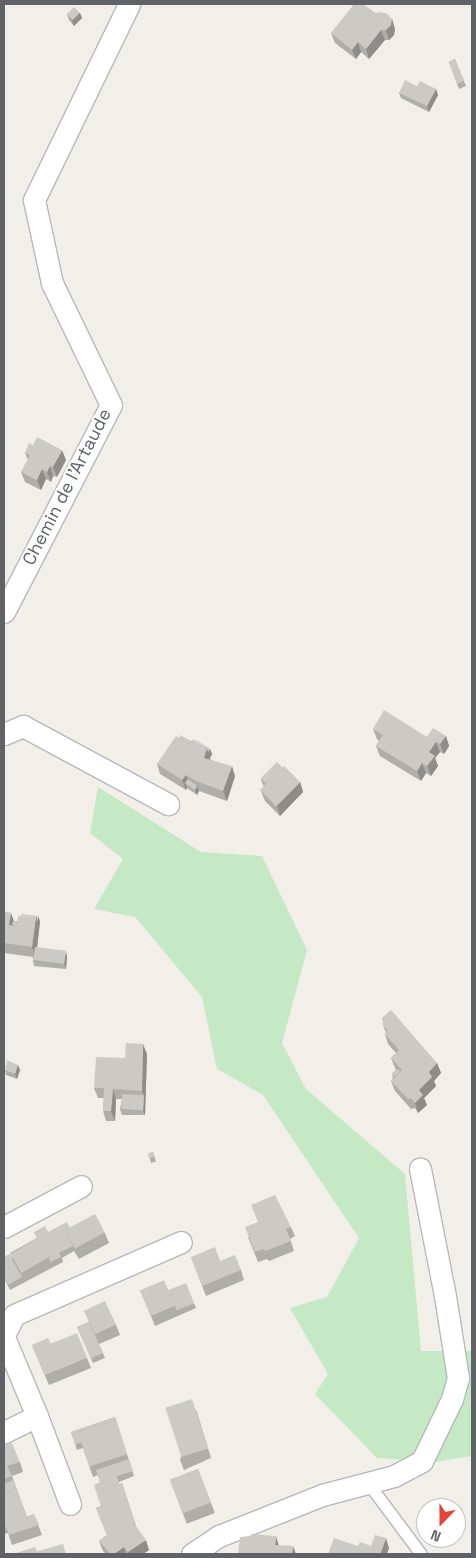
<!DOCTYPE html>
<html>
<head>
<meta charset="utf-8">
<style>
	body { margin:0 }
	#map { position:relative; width:476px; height:1558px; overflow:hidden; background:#f1efe8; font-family:"Space Grotesk",sans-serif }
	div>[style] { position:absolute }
	.green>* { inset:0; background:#c5e8c5 }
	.roads { filter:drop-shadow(1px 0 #b5b8bc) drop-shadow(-1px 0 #b5b8bc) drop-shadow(0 1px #b5b8bc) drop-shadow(0 -1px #b5b8bc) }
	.lane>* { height:11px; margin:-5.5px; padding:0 5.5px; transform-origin:5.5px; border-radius:5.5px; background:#fff }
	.street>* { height:21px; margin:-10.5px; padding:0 10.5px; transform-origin:10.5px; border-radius:10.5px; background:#fff }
	.wall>* { inset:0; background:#afaea9; transform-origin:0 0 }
	.shaded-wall>* { inset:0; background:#8f8d8a }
	.building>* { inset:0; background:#cccac5; transform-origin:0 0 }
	span { translate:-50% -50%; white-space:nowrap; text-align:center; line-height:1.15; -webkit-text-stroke:4px #fff; paint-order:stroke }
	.street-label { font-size:18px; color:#5f6368 }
	.frame { position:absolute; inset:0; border:5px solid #5f6368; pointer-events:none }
	.north { position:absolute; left:416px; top:1498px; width:50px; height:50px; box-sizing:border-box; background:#fff; border:1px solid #bfc1c3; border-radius:50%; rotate:202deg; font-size:14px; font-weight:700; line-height:20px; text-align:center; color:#5f6368 }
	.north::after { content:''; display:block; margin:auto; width:18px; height:22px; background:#ea4335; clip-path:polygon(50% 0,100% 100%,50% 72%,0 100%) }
</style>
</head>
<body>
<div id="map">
	<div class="green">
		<i style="clip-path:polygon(98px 787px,201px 852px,262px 856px,307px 950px,282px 1043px,306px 1089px,405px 1174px,421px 1351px,472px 1351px,472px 1456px,435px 1462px,377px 1458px,315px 1394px,328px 1374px,290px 1308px,327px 1297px,359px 1238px,263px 1095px,217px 1069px,202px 997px,135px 917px,94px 909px,123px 859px,90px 833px)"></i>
	</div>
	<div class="roads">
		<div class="lane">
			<i style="left:368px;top:1483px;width:89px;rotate:53.3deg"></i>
		</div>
		<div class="street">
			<i style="left:4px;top:612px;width:233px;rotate:-62.7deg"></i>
			<i style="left:111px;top:405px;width:136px;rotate:-115.8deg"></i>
			<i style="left:52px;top:283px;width:85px;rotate:-102.2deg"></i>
			<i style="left:34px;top:200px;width:218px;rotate:-64.1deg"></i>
			<i style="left:4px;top:734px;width:21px;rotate:-23deg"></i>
			<i style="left:23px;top:726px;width:165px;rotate:28.3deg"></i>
			<i style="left:4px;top:1227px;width:87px;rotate:-28deg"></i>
			<i style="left:4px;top:1335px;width:22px;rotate:-63deg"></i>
			<i style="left:14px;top:1315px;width:182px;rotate:-23.6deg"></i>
			<i style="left:4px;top:1337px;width:86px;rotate:67.3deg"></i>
			<i style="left:37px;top:1416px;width:37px;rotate:154deg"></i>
			<i style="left:37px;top:1416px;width:94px;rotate:69.4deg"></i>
			<i style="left:192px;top:1554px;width:32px;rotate:-34deg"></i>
			<i style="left:219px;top:1536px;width:111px;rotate:-21.7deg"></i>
			<i style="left:322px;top:1495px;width:74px;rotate:-14.8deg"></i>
			<i style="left:394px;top:1476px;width:32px;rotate:-28deg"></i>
			<i style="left:422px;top:1461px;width:69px;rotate:-64.2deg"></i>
			<i style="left:452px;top:1399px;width:22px;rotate:-74deg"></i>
			<i style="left:458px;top:1378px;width:83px;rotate:-99deg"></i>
			<i style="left:445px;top:1296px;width:130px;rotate:-101.1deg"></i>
		</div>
	</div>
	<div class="wall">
		<i style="clip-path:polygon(358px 6px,377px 14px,392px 19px,395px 29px,394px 35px,389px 40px,385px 40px,369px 59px,361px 52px,356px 59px,335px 43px,331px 33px)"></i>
		<i style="clip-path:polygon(80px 13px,82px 18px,74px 26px,69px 20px,67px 14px)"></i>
		<i style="clip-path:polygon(455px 59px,466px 86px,459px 89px,449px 62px)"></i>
		<i style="clip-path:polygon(417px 86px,436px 89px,438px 95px,429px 112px,401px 98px,399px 93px)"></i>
		<i style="clip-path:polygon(25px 453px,66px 460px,57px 477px,53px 476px,51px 482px,46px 479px,41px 490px,25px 482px,21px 472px,28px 460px)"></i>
		<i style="clip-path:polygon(373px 729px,427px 737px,446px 736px,449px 746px,444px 754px,440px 752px,435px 758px,438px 766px,431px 776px,426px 773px,421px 781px,380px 756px,376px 746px,379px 741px,377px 739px)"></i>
		<i style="clip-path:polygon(179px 738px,191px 741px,210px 749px,212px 754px,210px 759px,235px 776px,227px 801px,199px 791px,197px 795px,187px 788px,186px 790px,160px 774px,157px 764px)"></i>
		<i style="clip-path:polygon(283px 768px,300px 782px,303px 792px,280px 816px,265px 801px,261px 791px,265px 787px,263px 785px,261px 779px)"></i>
		<i style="clip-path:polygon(4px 912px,11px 913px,14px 921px,40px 921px,37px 948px,67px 956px,66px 969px,34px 966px,33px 960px,33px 957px,4px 953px)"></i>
		<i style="clip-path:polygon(383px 1025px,437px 1063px,441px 1073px,434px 1081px,436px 1086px,424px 1098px,427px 1105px,418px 1113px,415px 1108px,411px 1109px,395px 1091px,391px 1081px,393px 1078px,392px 1074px,396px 1070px,395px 1068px,391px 1058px,396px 1053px,388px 1044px,385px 1034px,386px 1033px)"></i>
		<i style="clip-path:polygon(147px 1054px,145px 1115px,122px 1115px,120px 1109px,122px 1099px,116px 1099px,115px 1121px,106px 1121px,103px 1111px,104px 1098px,98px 1098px,94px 1088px,125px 1058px)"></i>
		<i style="clip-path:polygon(18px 1065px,20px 1070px,17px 1079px,6px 1075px,5px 1070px)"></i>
		<i style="left:153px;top:1152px;width:10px;height:5px;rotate:73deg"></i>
		<i style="clip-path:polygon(291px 1227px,295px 1236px,290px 1239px,294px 1251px,269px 1261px,267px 1259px,258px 1262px,248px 1237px)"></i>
		<i style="clip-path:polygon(70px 1228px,105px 1233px,109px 1243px,79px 1259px,74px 1251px,62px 1258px,63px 1262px,10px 1290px,4px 1278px,4px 1257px,12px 1259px,10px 1253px,37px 1238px,34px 1232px,48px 1232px)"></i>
		<i style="clip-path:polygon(191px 1257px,220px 1261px,241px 1270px,244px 1280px,206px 1296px)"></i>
		<i style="clip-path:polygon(140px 1290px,169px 1291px,194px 1303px,196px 1308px,155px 1326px)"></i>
		<i style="clip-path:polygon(84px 1310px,116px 1325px,120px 1335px,99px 1344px,105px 1358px,93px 1363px,77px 1327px,89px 1322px)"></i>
		<i style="clip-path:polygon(51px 1344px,87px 1358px,91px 1368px,49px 1385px,32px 1345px)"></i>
		<i style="clip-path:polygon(196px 1409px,211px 1458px,184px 1470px,180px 1460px)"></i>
		<i style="clip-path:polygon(115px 1417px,134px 1476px,119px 1482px,119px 1484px,122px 1483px,136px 1526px,149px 1550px,143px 1554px,106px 1554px,103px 1551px,99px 1541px,107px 1535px,96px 1508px,101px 1506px,100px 1482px,98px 1475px,93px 1477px,83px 1448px,77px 1450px,71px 1432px)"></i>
		<i style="clip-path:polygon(4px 1444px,20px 1462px,23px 1472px,12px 1476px,27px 1517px,34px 1514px,42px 1535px,12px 1545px,8px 1533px,5px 1534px,4px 1531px)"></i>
		<i style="left:198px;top:1469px;width:47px;height:30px;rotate:69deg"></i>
	</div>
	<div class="shaded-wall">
		<i style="clip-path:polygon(80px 13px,82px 18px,74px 26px,72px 21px)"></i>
		<i style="clip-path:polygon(392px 19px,395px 29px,394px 35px,389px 40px,386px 30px)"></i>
		<i style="clip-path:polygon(381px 30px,385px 40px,369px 59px,366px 49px)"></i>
		<i style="clip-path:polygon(358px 42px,361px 52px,356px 59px,352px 50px)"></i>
		<i style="clip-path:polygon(436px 89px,438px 95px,429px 112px,427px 106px)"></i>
		<i style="clip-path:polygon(62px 450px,66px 460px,57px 477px,53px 467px)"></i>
		<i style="clip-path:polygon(50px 466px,53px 476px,51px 482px,47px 472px)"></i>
		<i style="clip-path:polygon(42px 469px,46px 479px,41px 490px,37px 480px)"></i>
		<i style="clip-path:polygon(446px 736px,449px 746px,444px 754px,440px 744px)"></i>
		<i style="clip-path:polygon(436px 742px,440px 752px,435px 758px,438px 766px,431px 776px,427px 766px,429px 752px)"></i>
		<i style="clip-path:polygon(207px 748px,210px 758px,207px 768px,204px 758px)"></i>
		<i style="clip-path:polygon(210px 749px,212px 754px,210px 758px,208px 752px)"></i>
		<i style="clip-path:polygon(422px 763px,426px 773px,421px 781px,417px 771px)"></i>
		<i style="clip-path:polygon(232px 766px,235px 776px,227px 801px,223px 791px)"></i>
		<i style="clip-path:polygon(186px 775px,190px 785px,185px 783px,187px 788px,186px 790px,182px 780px)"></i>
		<i style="clip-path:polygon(300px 782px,303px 792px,280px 816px,277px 806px)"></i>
		<i style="clip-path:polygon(197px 786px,199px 791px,197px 795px,195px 790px)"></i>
		<i style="clip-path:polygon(11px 913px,14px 922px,14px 930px,9px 925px)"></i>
		<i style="clip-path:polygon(38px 916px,40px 921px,36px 957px,32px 947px,36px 917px)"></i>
		<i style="clip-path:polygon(66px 951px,67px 956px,66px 969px,64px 964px)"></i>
		<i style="clip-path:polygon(143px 1044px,147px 1054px,145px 1115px,143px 1110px,144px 1095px,142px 1091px)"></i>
		<i style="clip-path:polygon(437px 1063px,441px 1073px,434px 1081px,436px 1086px,424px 1098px,427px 1105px,418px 1113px,415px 1103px,419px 1090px,429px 1072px)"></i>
		<i style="clip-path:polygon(18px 1065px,20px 1070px,17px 1079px,15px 1074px)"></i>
		<i style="clip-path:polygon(113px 1089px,116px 1099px,115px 1121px,111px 1111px)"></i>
		<i style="clip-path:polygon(276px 1536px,279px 1546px,275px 1545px)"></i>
		<i style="clip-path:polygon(386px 1538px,389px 1548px,387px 1554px,380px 1554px)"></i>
		<i style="clip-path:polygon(146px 1540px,149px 1550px,143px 1554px,128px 1554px,128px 1552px)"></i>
		<i style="clip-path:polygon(293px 1546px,296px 1554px,292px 1554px)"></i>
		<i style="clip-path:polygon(124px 1547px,126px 1554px,114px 1554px)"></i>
	</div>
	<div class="building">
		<i style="clip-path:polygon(354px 4px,356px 4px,374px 18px,378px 12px,386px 13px,392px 19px,391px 25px,386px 30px,381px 30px,366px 49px,358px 42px,352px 50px,331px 33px)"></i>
		<i style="clip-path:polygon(360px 4px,363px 4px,377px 14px,374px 18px,358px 6px)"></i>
		<i style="left:74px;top:7px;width:8px;height:10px;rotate:45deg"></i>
		<i style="clip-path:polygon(455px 59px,464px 81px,457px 84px,449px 62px)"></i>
		<i style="clip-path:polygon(405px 80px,417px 86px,420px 81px,436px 89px,427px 106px,399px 93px)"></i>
		<i style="clip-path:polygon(37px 437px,62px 450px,53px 467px,50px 466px,47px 472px,42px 469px,37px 480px,21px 472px,30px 455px,25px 453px,29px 443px,33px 445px)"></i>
		<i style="clip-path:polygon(384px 710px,427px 737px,433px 728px,446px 736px,440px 744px,436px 742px,429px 752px,435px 756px,427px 766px,422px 763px,417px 771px,376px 746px,383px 735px,373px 729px)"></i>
		<i style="clip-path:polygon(180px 735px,191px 741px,189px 745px,179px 738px)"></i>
		<i style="clip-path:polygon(176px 736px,189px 745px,193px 739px,207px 748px,204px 758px,232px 766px,223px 791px,196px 781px,186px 775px,182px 780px,157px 764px)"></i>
		<i style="clip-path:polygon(197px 740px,210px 749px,208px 752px,207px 748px,197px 741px)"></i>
		<i style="left:277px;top:762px;width:8px;height:23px;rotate:45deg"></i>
		<i style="left:284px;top:766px;width:23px;height:34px;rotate:45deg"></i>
		<i style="clip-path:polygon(188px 779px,197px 786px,195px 790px,185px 783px)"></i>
		<i style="clip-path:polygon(4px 912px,11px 913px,9px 925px,17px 926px,18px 916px,36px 917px,32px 947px,4px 943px)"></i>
		<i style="clip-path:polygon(21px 914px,38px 916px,38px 922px,36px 917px,21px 916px)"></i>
		<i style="clip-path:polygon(13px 921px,17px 921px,17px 926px,12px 925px)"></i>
		<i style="left:35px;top:947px;width:31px;height:13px;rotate:7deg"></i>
		<i style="clip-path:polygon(391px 1010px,437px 1063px,429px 1072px,432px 1077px,419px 1090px,423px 1095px,415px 1103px,411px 1098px,408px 1099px,391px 1081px,402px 1070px,391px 1058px,399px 1050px,385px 1034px,387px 1030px,383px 1025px,382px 1018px)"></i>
		<i style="clip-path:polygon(126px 1043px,143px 1044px,142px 1091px,113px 1089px,111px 1111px,103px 1111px,104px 1088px,94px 1088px,96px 1057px,125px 1058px)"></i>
		<i style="clip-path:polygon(7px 1060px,18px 1065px,15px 1074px,5px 1070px)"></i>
		<i style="left:398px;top:1069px;width:4px;height:8px;rotate:56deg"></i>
		<i style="left:122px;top:1094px;width:22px;height:15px;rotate:3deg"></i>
		<i style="clip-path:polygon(153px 1152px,154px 1157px,149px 1158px,148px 1154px)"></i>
		<i style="clip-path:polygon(275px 1195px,291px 1227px,286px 1229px,291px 1241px,265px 1251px,264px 1249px,255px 1252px,245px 1227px,258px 1222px,251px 1205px)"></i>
		<i style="left:95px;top:1214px;width:21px;height:34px;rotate:62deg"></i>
		<i style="clip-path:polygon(67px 1222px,70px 1228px,65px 1230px,73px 1246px,59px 1253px,61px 1257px,50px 1262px,49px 1257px,34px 1232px,45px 1226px,48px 1232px)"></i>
		<i style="left:38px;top:1238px;width:22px;height:32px;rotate:60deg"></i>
		<i style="clip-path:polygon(215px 1247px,220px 1261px,235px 1255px,241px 1270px,202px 1286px,191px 1257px)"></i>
		<i style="clip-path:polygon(9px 1254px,22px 1277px,8px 1285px,4px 1276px,4px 1257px)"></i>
		<i style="left:164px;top:1280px;width:28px;height:26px;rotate:67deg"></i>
		<i style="left:186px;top:1283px;width:22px;height:19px;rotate:68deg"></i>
		<i style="left:105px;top:1301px;width:26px;height:23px;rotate:65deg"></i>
		<i style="left:89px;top:1322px;width:34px;height:13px;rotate:66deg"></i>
		<i style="left:77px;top:1333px;width:27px;height:46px;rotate:68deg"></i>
		<i style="clip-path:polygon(48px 1338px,51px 1344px,35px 1351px,37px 1355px,32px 1345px)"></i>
		<i style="left:192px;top:1399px;width:52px;height:28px;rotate:72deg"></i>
		<i style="clip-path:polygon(115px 1417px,117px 1425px,116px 1420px,78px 1432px,82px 1442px,75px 1445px,71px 1432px)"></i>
		<i style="left:116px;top:1420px;width:36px;height:40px;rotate:72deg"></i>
		<i style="clip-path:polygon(11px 1441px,20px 1462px,7px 1466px,12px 1476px,4px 1479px,4px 1444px)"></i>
		<i style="clip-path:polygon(129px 1459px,133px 1471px,117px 1476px,119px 1484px,96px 1492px,94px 1485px,100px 1482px,96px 1470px)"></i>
		<i style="left:198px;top:1469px;width:36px;height:30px;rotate:69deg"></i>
		<i style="clip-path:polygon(13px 1480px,17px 1490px,16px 1488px,4px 1493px,4px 1484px)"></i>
		<i style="clip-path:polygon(122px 1483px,135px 1525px,146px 1540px,128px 1552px,124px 1547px,114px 1554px,110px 1554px,99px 1541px,107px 1535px,96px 1508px,101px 1506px,96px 1492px)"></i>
		<i style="clip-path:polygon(16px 1488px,27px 1517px,34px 1514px,39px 1525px,9px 1535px,4px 1523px,4px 1493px)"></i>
		<i style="clip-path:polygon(251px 1534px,276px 1536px,275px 1545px,293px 1546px,292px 1554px,238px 1554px,240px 1537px,251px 1536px)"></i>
		<i style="clip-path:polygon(375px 1535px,386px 1538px,380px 1554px,328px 1554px,334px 1538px,358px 1546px,360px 1542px,371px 1546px)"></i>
		<i style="clip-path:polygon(63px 1544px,66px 1554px,28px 1554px)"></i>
		<i style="clip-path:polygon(35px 1547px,37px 1552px,28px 1554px,13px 1554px)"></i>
	</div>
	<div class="street-label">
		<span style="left:67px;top:487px;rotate:-63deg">Chemin de l'Artaude</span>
	</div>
	<div class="frame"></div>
	<div class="north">N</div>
</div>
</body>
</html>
